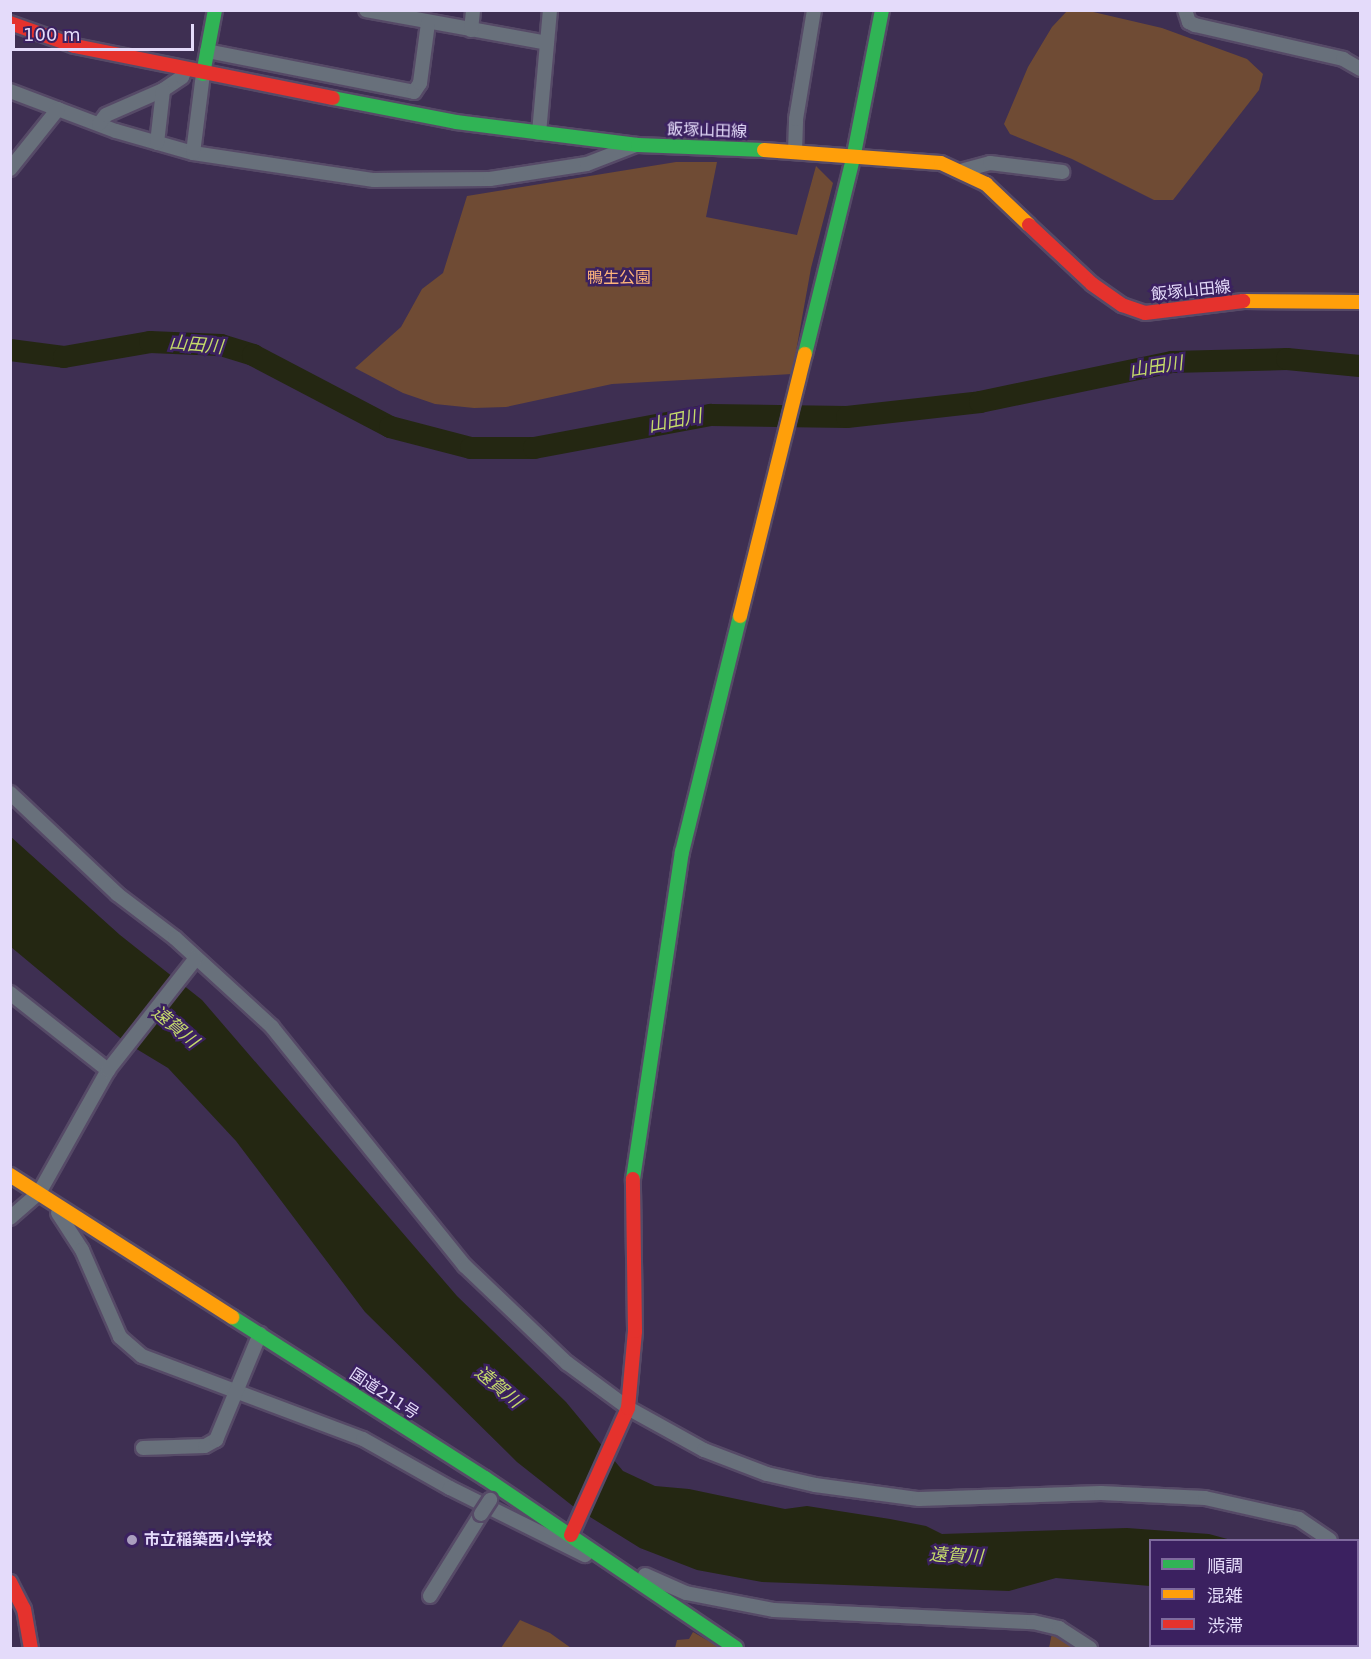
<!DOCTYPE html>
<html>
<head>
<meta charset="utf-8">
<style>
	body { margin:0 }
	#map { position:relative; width:1371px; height:1659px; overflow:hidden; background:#3e2f52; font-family:"DejaVu Sans","Noto Sans JP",sans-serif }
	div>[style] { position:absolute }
	.green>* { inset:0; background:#6f4b34 }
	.water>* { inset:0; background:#242712 }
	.river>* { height:22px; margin:-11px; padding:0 11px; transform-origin:11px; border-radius:11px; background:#242712 }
	.roads { filter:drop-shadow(2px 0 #564a67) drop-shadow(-2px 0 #564a67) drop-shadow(0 2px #564a67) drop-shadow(0 -2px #564a67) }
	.street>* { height:14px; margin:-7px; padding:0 7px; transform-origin:7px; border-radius:7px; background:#68707b }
	.fast>* { height:14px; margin:-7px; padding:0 7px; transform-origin:7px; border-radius:7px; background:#30b455 }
	.slow>* { height:14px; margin:-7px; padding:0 7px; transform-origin:7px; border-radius:7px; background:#ff9f0a }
	.jam>* { height:14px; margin:-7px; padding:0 7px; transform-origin:7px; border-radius:7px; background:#e5322d }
	.bridges { filter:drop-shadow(2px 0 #564a67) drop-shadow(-2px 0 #564a67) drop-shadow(0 2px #564a67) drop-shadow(0 -2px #564a67) }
	.street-bridge>* { height:14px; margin:-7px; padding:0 7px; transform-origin:7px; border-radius:7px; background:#68707b }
	.dots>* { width:16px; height:16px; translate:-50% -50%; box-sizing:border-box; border:3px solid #3b2160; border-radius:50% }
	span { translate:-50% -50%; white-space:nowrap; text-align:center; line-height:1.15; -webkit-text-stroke:5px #3b2160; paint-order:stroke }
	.street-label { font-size:16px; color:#e4dbfa }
	.park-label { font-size:16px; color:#feb57b }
	.poi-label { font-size:16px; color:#e4dbfa; font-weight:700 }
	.left { translate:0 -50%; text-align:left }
	.water-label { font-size:18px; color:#c5db6b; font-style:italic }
	.frame { position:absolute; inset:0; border:12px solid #e4dbfa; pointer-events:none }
	.legend { position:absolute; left:1149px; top:1539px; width:210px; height:108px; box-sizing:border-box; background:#3b2160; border:2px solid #7f6b9e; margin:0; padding:8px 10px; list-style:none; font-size:18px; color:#e4dbfa }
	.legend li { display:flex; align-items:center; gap:12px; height:30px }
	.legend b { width:30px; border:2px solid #7f6b9e }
	.scale { position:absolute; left:12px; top:24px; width:182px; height:27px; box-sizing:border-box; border:3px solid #e4dbfa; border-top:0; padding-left:8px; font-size:18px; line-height:21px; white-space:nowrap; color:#e4dbfa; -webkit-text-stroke:4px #3b2160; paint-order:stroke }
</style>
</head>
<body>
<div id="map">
	<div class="green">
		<i style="clip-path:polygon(1067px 11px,1089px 11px,1162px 28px,1247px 59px,1263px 74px,1259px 90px,1173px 200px,1154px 200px,1072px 159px,1010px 134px,1004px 124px,1028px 67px,1052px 27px)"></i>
		<i style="clip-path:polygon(676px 162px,717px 162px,706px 217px,797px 235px,816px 166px,833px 183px,811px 268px,792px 374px,612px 384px,506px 407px,474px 408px,435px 404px,403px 393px,355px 368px,401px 327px,422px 289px,443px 273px,467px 196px)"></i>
		<i style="clip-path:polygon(520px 1620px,550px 1633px,571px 1648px,501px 1648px)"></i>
		<i style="clip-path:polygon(1053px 1628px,1089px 1648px,1049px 1648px)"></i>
		<i style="clip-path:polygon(693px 1632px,721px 1648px,675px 1648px,677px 1640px,689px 1639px)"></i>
	</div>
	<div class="water">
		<i style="clip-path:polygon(10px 836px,120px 935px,202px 1000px,457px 1296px,566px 1402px,623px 1471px,655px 1486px,689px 1489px,785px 1509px,807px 1506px,890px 1519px,926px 1526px,942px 1534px,1127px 1528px,1209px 1534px,1231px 1540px,1150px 1540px,1150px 1586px,1056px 1578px,1009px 1591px,762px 1582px,697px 1570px,640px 1548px,574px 1507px,517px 1462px,365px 1312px,236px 1141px,168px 1068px,125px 1042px,11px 947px)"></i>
		<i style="clip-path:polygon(1358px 1634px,1360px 1648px,1283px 1646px,1358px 1646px)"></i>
	</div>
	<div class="river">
		<i style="left:10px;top:350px;width:54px;rotate:7.4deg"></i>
		<i style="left:64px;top:357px;width:87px;rotate:-9.9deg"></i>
		<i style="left:150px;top:342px;width:71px;rotate:2.4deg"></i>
		<i style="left:221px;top:345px;width:34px;rotate:17deg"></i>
		<i style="left:253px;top:355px;width:155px;rotate:27.7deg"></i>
		<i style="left:390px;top:427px;width:84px;rotate:14.5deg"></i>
		<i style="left:471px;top:448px;width:63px"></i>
		<i style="left:534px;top:448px;width:180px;rotate:-10.6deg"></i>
		<i style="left:711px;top:415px;width:136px;rotate:0.8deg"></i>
		<i style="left:847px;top:417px;width:134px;rotate:-6.4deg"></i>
		<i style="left:980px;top:402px;width:196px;rotate:-11.8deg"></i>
		<i style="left:1172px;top:362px;width:115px;rotate:-1.5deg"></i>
		<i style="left:1287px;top:359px;width:73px;rotate:5.5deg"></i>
	</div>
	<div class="roads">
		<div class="street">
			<i style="left:366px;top:10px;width:184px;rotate:10.3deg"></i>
			<i style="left:1185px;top:10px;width:13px;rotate:72deg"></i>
			<i style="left:1189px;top:22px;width:7px;rotate:27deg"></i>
			<i style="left:1195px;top:25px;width:152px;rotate:12.9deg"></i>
			<i style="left:1343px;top:59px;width:20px;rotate:30deg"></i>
			<i style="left:471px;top:30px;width:20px;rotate:-84deg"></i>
			<i style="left:207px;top:51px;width:211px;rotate:11.2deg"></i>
			<i style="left:414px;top:92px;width:11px;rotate:-56deg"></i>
			<i style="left:420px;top:83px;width:61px;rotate:-82.4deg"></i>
			<i style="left:10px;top:91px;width:113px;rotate:20.7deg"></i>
			<i style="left:116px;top:131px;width:80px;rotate:15.9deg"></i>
			<i style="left:193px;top:153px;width:183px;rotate:8.5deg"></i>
			<i style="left:374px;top:180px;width:116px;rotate:-0.5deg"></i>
			<i style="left:490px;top:179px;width:98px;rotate:-8.8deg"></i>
			<i style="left:587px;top:164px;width:53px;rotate:-21.2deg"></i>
			<i style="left:99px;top:124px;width:11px;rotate:-52deg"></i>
			<i style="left:106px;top:115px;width:62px;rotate:-23.7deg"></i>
			<i style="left:163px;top:90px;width:23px;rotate:-34deg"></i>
			<i style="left:182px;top:77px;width:8px;rotate:-67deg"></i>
			<i style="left:539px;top:133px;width:123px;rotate:-84.9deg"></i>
			<i style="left:157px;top:143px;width:53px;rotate:-83.5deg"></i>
			<i style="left:795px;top:151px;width:32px;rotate:-88deg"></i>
			<i style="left:796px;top:119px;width:110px;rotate:-80.6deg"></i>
			<i style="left:193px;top:153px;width:80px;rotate:-82.8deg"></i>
			<i style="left:10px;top:169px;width:77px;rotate:-51.3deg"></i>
			<i style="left:964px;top:170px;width:27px;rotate:-15deg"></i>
			<i style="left:990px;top:163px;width:73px;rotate:7.1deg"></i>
			<i style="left:10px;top:793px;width:147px;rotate:43.3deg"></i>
			<i style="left:117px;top:894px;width:73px;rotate:37.2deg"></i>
			<i style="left:175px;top:938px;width:132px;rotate:42.5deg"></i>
			<i style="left:272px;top:1027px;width:307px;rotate:51.1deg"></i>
			<i style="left:465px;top:1266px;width:141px;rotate:43.6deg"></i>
			<i style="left:567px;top:1363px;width:76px;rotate:36.4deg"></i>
			<i style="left:628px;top:1408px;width:87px;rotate:28.9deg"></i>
			<i style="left:704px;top:1450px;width:67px;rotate:20.9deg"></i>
			<i style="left:767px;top:1474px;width:49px;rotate:12.9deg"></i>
			<i style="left:815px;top:1485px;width:105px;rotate:7.7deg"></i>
			<i style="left:919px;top:1499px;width:182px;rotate:-1.9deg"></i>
			<i style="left:1101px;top:1493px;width:104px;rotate:2.8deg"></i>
			<i style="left:1205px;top:1498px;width:96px;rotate:12.6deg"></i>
			<i style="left:1299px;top:1519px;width:37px;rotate:34deg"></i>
			<i style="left:10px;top:993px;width:125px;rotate:38.2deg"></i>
			<i style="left:58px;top:1213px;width:44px;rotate:57deg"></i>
			<i style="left:82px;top:1250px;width:95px;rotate:66.4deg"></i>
			<i style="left:120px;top:1337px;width:29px;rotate:41deg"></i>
			<i style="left:142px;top:1356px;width:236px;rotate:20.6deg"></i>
			<i style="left:363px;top:1439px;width:100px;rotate:29.4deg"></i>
			<i style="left:450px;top:1488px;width:151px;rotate:26.4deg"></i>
			<i style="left:10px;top:1218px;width:38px;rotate:-41deg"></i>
			<i style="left:39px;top:1193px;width:141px;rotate:-60.7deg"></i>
			<i style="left:108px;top:1070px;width:142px;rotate:-51.8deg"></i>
			<i style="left:143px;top:1448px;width:62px;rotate:-1.8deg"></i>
			<i style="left:205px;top:1446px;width:13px;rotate:-29deg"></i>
			<i style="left:216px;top:1440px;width:115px;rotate:-67.5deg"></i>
			<i style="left:1358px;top:1569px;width:4px;rotate:56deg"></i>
			<i style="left:645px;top:1575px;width:45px;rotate:23.7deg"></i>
			<i style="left:686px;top:1593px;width:90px;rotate:10.9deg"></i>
			<i style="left:774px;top:1610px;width:259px;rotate:2.7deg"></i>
			<i style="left:1033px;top:1622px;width:27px;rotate:13deg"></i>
			<i style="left:1059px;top:1628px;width:37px;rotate:33deg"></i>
			<i style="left:430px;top:1596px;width:97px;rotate:-58.1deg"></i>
		</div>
		<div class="fast">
			<i style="left:203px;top:74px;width:65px;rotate:-79.4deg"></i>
			<i style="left:333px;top:98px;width:125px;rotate:11deg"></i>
			<i style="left:456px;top:122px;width:183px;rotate:7.2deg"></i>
			<i style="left:638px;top:145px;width:126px;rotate:2.3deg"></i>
			<i style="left:805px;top:354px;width:206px;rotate:-76.2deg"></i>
			<i style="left:854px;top:154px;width:147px;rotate:-79deg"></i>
			<i style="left:633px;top:1179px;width:331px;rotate:-81.5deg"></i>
			<i style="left:682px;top:852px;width:243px;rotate:-76.2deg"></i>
			<i style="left:232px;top:1317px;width:300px;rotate:32.5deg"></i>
			<i style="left:485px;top:1478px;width:303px;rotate:34.1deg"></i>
		</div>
		<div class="slow">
			<i style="left:764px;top:150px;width:177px;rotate:4.2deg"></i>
			<i style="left:941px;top:163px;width:50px;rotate:25deg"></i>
			<i style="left:986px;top:184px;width:59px;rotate:43.6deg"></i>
			<i style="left:1243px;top:301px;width:117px;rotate:0.5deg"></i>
			<i style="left:740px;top:616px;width:270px;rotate:-76.1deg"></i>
			<i style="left:10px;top:1175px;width:264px;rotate:32.6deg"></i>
		</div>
		<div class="jam">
			<i style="left:10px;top:23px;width:69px;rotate:19.5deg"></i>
			<i style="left:75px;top:46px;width:263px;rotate:11.4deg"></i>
			<i style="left:1029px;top:225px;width:86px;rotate:43.1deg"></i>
			<i style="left:1092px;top:284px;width:37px;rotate:35deg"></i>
			<i style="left:1122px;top:305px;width:24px;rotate:19deg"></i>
			<i style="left:1145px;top:313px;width:99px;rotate:-7deg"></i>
			<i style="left:571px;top:1535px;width:139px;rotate:-65.8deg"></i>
			<i style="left:628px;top:1408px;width:77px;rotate:-84.8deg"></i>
			<i style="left:635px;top:1331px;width:152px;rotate:-90.8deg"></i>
			<i style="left:10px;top:1582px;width:30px;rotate:63deg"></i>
			<i style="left:24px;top:1609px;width:40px;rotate:80deg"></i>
		</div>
	</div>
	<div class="bridges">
		<div class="street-bridge">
			<i style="left:481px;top:1514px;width:17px;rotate:-57deg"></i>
		</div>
	</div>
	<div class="dots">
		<i style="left:132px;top:1540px;background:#aa9fbf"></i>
	</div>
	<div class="street-label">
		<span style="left:707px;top:131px;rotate:2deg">飯塚山田線</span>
		<span style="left:1191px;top:291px;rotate:-6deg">飯塚山田線</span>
		<span style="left:384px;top:1394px;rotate:33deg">国道211号</span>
	</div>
	<div class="park-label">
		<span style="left:619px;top:278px">鴨生公園</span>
	</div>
	<div class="poi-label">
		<span class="left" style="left:144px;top:1540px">市立稲築西小学校</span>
	</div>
	<div class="water-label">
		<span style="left:196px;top:345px;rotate:5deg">山田川</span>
		<span style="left:1156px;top:367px;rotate:-9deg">山田川</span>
		<span style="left:675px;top:421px;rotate:-11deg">山田川</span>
		<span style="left:175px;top:1027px;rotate:40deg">遠賀川</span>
		<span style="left:498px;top:1387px;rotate:40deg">遠賀川</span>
		<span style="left:956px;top:1556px;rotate:3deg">遠賀川</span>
	</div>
	<div class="frame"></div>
	<ul class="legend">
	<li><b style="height:8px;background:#30b455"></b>順調</li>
	<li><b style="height:8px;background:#ff9f0a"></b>混雑</li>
	<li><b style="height:8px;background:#e5322d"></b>渋滞</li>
	</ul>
	<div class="scale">100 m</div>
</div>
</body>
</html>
